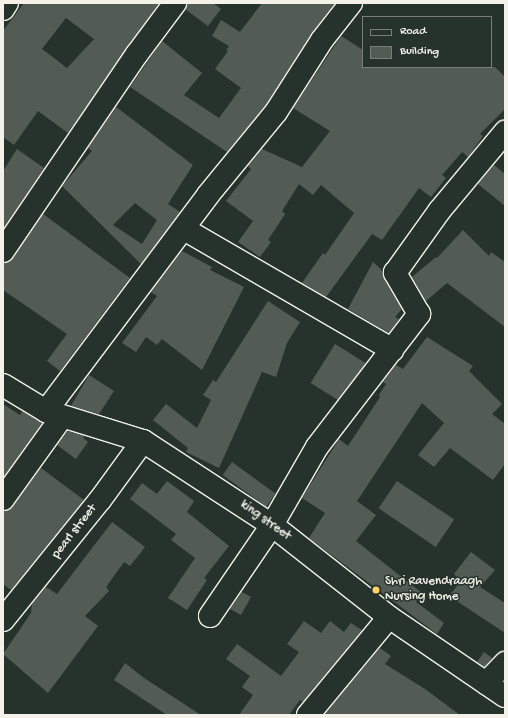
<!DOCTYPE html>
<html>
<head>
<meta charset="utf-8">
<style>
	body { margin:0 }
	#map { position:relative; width:508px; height:718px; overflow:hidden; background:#26332d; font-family:"Gochi Hand",sans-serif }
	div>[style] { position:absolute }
	.building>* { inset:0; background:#525c55; transform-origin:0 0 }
	.roads { filter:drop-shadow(1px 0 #f4f1e8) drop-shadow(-1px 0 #f4f1e8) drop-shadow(0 1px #f4f1e8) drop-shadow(0 -1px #f4f1e8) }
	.street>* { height:22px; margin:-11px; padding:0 11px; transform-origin:11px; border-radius:11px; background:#26332d }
	.secondary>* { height:22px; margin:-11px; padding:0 11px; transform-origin:11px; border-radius:11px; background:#26332d }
	.dots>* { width:11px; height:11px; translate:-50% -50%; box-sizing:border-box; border:2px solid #26332d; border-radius:50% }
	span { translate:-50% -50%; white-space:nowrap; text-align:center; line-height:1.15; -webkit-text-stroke:3px #26332d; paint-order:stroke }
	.street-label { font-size:13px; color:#f4f1e8 }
	.poi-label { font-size:13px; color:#f4f1e8 }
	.left { translate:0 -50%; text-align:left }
	.frame { position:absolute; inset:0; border:4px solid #f4f1e8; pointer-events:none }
	.legend { position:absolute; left:362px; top:16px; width:130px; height:52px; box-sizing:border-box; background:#26332d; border:1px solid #787f78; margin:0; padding:5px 7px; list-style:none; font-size:12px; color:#f4f1e8 }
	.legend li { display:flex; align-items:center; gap:8px; height:20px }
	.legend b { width:20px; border:1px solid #787f78 }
</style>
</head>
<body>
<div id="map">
	<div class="building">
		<i style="clip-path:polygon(evenodd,24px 3px,159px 3px,68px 133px,38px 111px,14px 145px,3px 137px,3px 31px,24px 3px,66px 18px,94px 39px,67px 68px,42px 49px,66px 18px)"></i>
		<i style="clip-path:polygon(187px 3px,213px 3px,221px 9px,208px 26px,185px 9px)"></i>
		<i style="clip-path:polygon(262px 3px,335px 3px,312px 33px,266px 105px,227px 152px,130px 87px,162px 41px,202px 73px,184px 95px,219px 118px,241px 88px,215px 69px,228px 51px,226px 50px,229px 46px,212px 36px,221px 20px,240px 32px)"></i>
		<i style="clip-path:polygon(341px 36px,363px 50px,363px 67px,495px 67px,505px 77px,505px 109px,480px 134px,483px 136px,468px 157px,462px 152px,442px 175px,446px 178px,431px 197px,419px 188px,382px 240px,372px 234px,326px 297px,302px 283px,323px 253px,325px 255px,354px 213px,321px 185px,313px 195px,299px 184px,282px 211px,285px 214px,268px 240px,271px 242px,260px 257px,238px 242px,253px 221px,226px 201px,251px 169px,248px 166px,262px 149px,302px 167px,330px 131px,293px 108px)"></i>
		<i style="clip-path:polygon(evenodd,116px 107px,193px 165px,168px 204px,180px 212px,141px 264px,62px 186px,92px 151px,88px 148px,116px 107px,135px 203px,157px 220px,142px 244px,113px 225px,135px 203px)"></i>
		<i style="clip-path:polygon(17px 149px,44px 168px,3px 229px,3px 171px)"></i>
		<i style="clip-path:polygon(494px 165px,505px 174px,505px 206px,478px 184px)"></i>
		<i style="clip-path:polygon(43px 214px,130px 278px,60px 371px,47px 361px,67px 334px,3px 290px,3px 263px,13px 258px)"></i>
		<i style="clip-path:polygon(463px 230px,489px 256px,491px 252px,505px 262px,505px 327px,447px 283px,426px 301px,412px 277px,436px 257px,437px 258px)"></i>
		<i style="clip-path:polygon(182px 251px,212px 267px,210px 270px,244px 287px,202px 370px,162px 339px,157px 345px,146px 337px,136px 352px,122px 343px,157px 296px,151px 292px)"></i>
		<i style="clip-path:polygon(373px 262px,383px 271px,384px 279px,402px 309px,395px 317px,399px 319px,389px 333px,348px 309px)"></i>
		<i style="clip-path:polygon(268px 301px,300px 322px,287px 343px,276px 377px,262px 372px,219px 468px,186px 452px,188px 448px,153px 420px,166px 404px,197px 428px,211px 400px,203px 395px,213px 380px,216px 382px)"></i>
		<i style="clip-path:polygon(427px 337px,473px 366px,469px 371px,502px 404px,492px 414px,505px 424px,505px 464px,493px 480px,450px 448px,434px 467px,418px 455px,444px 423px,422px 403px,357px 501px,376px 515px,356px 541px,422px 593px,416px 602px,444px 623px,437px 634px,309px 538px,325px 513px,302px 498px,339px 439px,348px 446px,380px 397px,379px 395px,386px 384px,383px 382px,396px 365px,403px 369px)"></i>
		<i style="left:335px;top:344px;width:36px;height:46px;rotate:32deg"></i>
		<i style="clip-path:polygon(89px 375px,114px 391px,99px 414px,71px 406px)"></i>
		<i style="clip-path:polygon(3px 404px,20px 415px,22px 411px,42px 423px,3px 478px)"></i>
		<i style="clip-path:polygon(68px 431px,85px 436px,83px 438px,88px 442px,76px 459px,57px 445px)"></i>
		<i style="left:232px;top:462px;width:54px;height:16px;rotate:36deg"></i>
		<i style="clip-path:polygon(41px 468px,84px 500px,11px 590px,3px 584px,3px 511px,13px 506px)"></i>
		<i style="clip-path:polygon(167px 481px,194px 501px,187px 512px,229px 546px,204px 578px,207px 580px,187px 610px,168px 598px,195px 558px,171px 540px,176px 534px,130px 499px,142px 483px,157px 494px)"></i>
		<i style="left:397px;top:481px;width:69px;height:33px;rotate:34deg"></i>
		<i style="clip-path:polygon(112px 522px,145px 547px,130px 566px,124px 562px,106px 587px,109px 591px,85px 616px,98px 626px,48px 693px,3px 654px,31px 613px,32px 604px,46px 587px,57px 594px)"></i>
		<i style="clip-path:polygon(471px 552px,495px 570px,480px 587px,505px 603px,505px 633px,449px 596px,461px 581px,454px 574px)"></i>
		<i style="clip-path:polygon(242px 592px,251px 597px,241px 615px,230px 609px)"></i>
		<i style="clip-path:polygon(304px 621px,321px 633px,330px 621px,344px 632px,351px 623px,362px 630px,303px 702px,300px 700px,289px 715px,239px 715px,253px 695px,242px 687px,250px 676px,226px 659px,237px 644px,281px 676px,299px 652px,287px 644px)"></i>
		<i style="clip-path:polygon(380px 648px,391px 656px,385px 664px,425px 689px,460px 715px,324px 715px)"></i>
		<i style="clip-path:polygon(484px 652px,492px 658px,484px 667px,477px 662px)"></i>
		<i style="clip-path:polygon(125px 663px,144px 678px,201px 715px,167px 715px,114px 680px)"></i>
	</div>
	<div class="roads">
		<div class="street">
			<i style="left:3px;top:9px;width:7px;rotate:-56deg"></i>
			<i style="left:184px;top:229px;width:241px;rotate:30.1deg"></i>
			<i style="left:3px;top:251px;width:238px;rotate:-55.8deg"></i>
			<i style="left:137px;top:54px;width:64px;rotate:-53.3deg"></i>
			<i style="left:46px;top:411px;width:270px;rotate:-53.1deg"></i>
			<i style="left:208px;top:195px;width:107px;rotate:-50.7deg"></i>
			<i style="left:276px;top:112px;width:85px;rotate:-57.4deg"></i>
			<i style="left:322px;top:40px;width:47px;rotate:-51.9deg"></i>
			<i style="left:3px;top:499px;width:101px;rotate:-54.3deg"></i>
			<i style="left:210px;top:616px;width:110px;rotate:-55.7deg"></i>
			<i style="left:272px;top:525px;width:90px;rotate:-60deg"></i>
			<i style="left:317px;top:447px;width:168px;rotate:-52.5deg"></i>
			<i style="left:419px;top:314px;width:48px;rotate:-120.3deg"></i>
			<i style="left:395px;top:273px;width:77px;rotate:-54.5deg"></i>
			<i style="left:440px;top:210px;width:102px;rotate:-50.2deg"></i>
			<i style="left:3px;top:620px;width:154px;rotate:-51.1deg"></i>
			<i style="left:100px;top:500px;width:73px;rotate:-53.9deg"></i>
			<i style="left:486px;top:683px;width:28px;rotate:-46deg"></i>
			<i style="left:308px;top:715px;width:127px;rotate:-50.4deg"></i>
		</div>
		<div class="secondary">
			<i style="left:3px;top:385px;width:50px;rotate:31.2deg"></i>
			<i style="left:46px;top:411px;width:102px;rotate:17.2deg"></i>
			<i style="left:143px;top:441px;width:154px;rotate:33.1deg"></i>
			<i style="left:272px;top:525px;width:149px;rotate:38.2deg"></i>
			<i style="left:389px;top:617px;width:140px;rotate:34.3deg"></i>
		</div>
	</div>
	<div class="dots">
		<i style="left:376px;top:590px;background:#ffd166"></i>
	</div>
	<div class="street-label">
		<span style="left:265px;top:521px;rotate:35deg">king street</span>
		<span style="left:75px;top:532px;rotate:-52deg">pearl street</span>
	</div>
	<div class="poi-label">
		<span class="left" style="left:385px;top:590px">Shri Ravendraagh<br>Nursing Home</span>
	</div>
	<div class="frame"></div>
	<ul class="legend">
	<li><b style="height:5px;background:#26332d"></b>Road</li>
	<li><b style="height:11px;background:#525c55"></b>Building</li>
	</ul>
</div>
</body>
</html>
